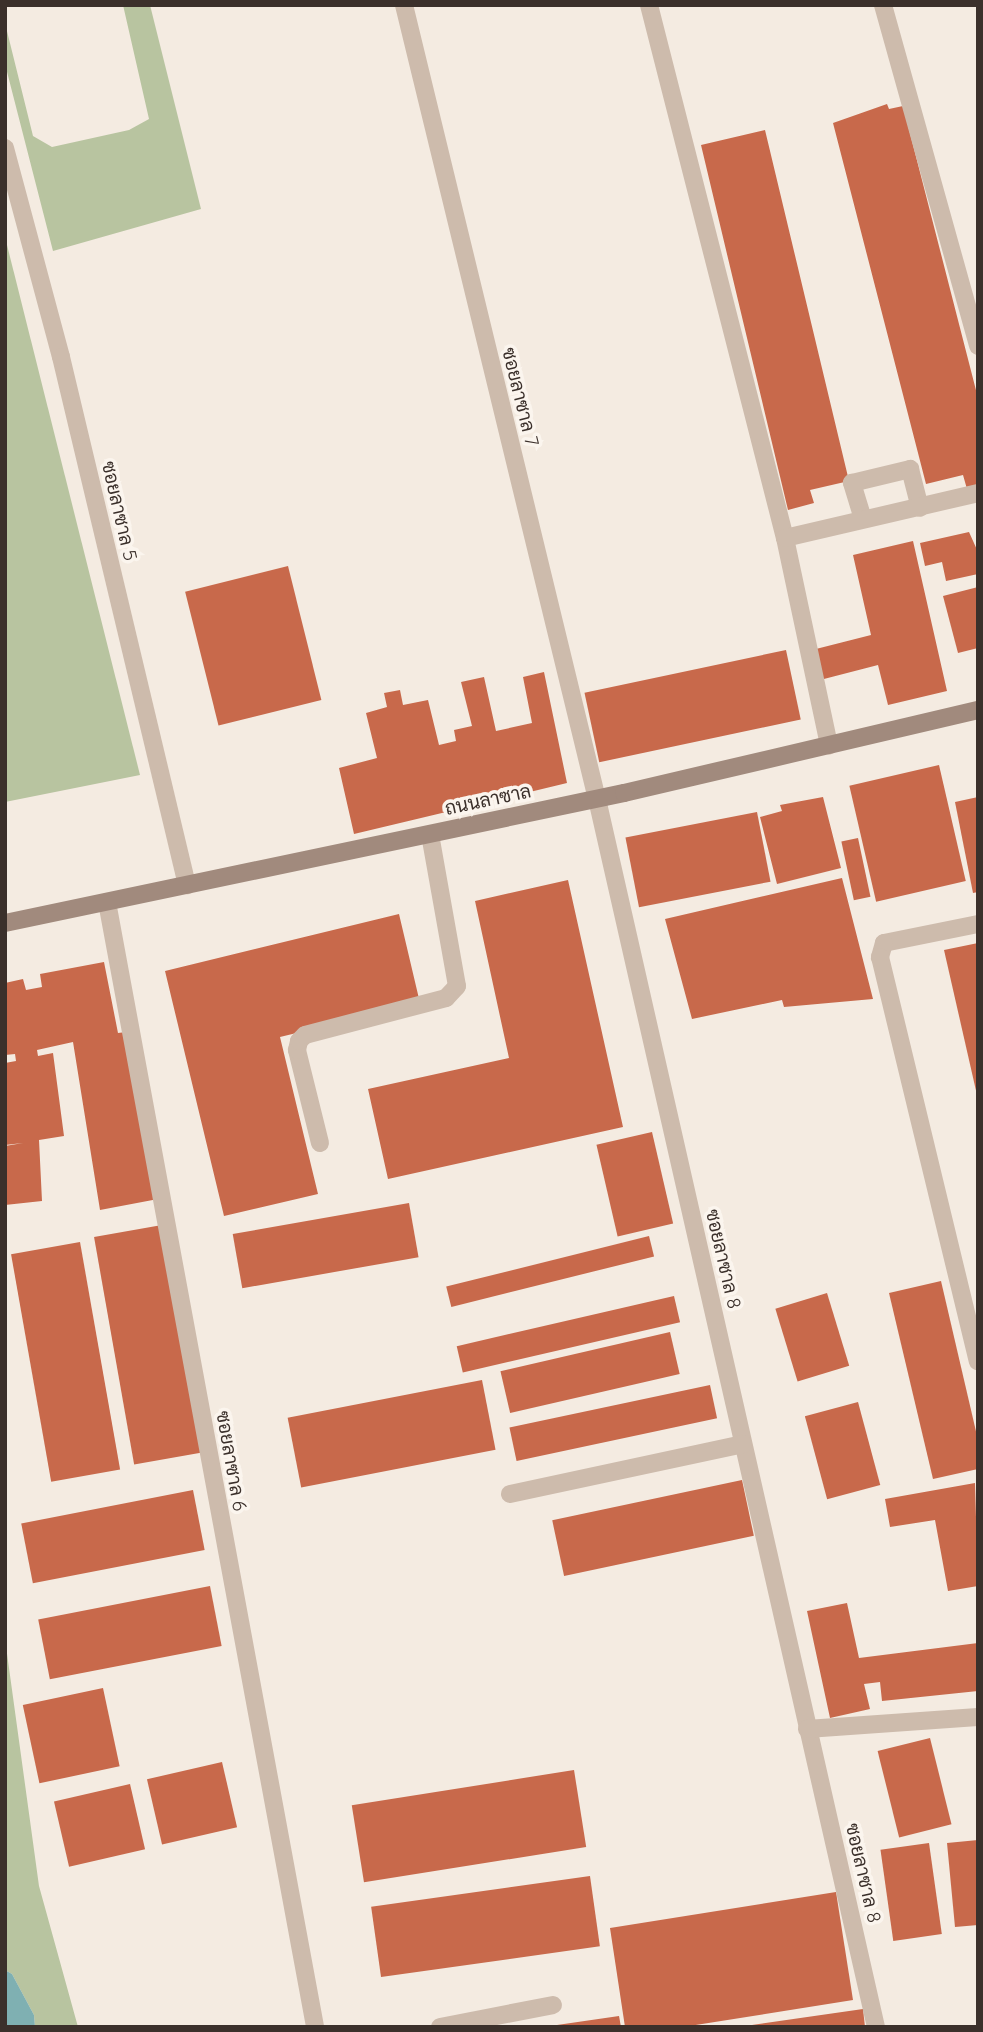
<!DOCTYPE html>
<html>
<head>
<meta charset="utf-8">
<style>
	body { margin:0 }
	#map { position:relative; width:983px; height:2032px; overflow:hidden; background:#f4ebe1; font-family:Quicksand,Sarabun,sans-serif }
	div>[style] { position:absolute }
	.green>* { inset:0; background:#b8c4a0 }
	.water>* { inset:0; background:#7fb0b2 }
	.building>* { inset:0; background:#c8694b; transform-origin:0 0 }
	.lane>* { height:18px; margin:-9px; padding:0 9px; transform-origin:9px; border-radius:9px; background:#cdbbac }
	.street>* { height:18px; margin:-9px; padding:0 9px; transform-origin:9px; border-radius:9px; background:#cdbbac }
	.secondary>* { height:18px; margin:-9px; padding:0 9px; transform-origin:9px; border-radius:9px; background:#a18a7d }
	span { translate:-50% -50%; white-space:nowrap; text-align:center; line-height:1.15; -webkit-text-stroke:7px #fbf5ee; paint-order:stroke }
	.street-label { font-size:19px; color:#3b302b }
	.frame { position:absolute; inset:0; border:7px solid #3b302b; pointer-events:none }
</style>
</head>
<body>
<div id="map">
	<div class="green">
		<i style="clip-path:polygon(123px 5px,150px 5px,201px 209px,53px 251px,5px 64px,5px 23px,33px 136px,52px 147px,129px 130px,149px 119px)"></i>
		<i style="clip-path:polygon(5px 237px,140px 775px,5px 802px)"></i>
		<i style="clip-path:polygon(5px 1639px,39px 1886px,78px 2027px,35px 2027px,34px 2015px,12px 1974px,5px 1970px)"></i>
	</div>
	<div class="water">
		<i style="clip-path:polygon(5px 1970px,12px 1974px,34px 2015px,35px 2027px,5px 2027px)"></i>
	</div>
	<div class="building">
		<i style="clip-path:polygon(887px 104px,889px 109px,903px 106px,978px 398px,978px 486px,967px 489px,963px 475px,926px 484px,833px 123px)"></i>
		<i style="clip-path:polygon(765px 130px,849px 481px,810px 490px,814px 503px,788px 510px,701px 145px)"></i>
		<i style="clip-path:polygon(969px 532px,978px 552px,978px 574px,946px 581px,942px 562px,925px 566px,920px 543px)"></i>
		<i style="clip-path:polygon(913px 541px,947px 691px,888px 705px,878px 665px,820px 680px,812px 650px,871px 635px,853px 555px)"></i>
		<i style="left:288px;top:566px;width:138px;height:106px;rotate:76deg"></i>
		<i style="clip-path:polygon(978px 587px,978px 648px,958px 653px,943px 596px)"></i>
		<i style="left:786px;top:650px;width:71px;height:206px;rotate:78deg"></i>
		<i style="clip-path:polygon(544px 672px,567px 783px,354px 834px,339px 768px,377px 758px,366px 713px,387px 707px,384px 693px,400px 690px,403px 705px,428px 700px,439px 745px,456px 741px,454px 730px,472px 726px,461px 682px,484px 677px,496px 731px,532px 723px,523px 677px)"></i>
		<i style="left:939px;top:765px;width:119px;height:92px;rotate:77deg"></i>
		<i style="clip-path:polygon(823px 797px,841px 868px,777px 884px,760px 817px,782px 811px,780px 805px)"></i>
		<i style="clip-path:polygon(978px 797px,978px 892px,973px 893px,955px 802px)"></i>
		<i style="left:757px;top:812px;width:71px;height:134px;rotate:79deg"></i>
		<i style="left:858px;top:838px;width:60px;height:17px;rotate:78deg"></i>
		<i style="clip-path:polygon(842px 878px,873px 999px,784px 1007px,782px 1000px,692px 1019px,665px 919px)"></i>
		<i style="clip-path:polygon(568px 880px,623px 1127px,388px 1179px,368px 1089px,509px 1058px,475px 901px)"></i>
		<i style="clip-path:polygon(399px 914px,420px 1003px,280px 1037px,318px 1194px,224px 1216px,165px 971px)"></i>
		<i style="clip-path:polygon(978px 943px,978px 1095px,977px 1095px,944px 950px)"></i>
		<i style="clip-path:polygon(104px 962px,118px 1033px,126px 1032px,158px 1199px,100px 1210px,73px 1042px,37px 1050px,38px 1056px,53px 1053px,64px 1136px,39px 1140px,42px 1201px,5px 1205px,5px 1146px,23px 1143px,5px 1145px,5px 1063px,16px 1061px,15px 1054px,5px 1055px,5px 983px,23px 979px,26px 990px,42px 987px,40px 974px)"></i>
		<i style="left:652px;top:1132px;width:94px;height:57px;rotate:77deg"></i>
		<i style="left:409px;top:1203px;width:55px;height:179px;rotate:80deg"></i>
		<i style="left:162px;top:1225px;width:231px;height:69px;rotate:80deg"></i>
		<i style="left:649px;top:1236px;width:21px;height:209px;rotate:76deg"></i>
		<i style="left:80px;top:1242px;width:231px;height:70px;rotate:80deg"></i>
		<i style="clip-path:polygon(941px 1281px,978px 1440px,978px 1469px,933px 1479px,889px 1293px)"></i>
		<i style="left:827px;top:1293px;width:76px;height:54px;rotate:73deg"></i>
		<i style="left:674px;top:1296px;width:27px;height:223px;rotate:77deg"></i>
		<i style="left:670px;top:1332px;width:43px;height:174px;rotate:77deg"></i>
		<i style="left:482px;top:1380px;width:71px;height:198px;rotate:79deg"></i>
		<i style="left:710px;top:1385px;width:34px;height:205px;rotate:78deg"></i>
		<i style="left:858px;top:1402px;width:86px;height:55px;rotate:75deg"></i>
		<i style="left:742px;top:1480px;width:57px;height:194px;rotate:78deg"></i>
		<i style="clip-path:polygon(975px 1483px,978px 1586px,948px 1591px,935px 1520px,890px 1527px,885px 1499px)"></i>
		<i style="left:193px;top:1490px;width:61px;height:175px;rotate:79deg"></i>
		<i style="left:210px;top:1586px;width:61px;height:175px;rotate:79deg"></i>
		<i style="clip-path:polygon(847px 1603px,859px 1658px,978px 1643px,978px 1691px,882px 1701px,880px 1682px,864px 1684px,870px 1709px,830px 1718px,807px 1611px)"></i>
		<i style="left:103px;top:1688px;width:80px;height:82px;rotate:78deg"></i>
		<i style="left:930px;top:1738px;width:89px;height:54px;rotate:76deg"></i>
		<i style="left:222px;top:1762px;width:67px;height:77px;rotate:77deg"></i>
		<i style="left:574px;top:1770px;width:78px;height:225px;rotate:81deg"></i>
		<i style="left:130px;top:1784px;width:67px;height:78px;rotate:77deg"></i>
		<i style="clip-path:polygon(978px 1840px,978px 1925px,955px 1927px,947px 1843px)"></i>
		<i style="left:929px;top:1843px;width:92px;height:49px;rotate:82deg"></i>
		<i style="left:590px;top:1876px;width:71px;height:221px;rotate:82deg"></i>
		<i style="clip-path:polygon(836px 1892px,853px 2000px,683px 2027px,625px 2027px,610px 1928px)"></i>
		<i style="clip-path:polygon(863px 2009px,865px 2027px,752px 2027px,752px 2025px)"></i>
		<i style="clip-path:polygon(619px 2016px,621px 2027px,557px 2027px,557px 2025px)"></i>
	</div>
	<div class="lane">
		<i style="left:649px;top:5px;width:550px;rotate:75.69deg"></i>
		<i style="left:785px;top:538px;width:212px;rotate:78deg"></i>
		<i style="left:883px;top:5px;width:354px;rotate:74.4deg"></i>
		<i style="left:863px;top:519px;width:38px;rotate:-107deg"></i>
		<i style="left:852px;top:483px;width:60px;rotate:-13.6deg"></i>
		<i style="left:910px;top:469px;width:40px;rotate:75.6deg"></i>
		<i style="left:785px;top:538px;width:198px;rotate:-13.1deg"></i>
		<i style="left:978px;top:924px;width:96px;rotate:168.6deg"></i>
		<i style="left:884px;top:943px;width:15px;rotate:106deg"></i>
		<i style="left:880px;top:957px;width:416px;rotate:76.4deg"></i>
		<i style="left:320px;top:1143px;width:96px;rotate:-103.9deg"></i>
		<i style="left:297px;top:1050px;width:9px;rotate:-77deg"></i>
		<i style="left:299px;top:1041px;width:8px;rotate:-45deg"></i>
		<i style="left:305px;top:1035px;width:146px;rotate:-14.7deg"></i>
		<i style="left:446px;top:998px;width:16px;rotate:-47deg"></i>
		<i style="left:457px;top:986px;width:154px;rotate:-100.1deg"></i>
		<i style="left:440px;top:2027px;width:115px;rotate:-11deg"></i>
	</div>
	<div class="street">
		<i style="left:404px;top:5px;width:817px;rotate:76.34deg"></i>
		<i style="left:597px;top:799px;width:1259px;rotate:77.2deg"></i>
		<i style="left:5px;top:148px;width:216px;rotate:75deg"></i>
		<i style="left:61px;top:357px;width:543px;rotate:76.58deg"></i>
		<i style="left:107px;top:902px;width:1144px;rotate:79.52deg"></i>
		<i style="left:510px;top:1494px;width:238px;rotate:-12.1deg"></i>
		<i style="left:807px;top:1729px;width:171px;rotate:-4deg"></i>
	</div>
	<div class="secondary">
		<i style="left:5px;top:923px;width:633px;rotate:-11.86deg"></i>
		<i style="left:624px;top:793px;width:364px;rotate:-13.2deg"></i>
	</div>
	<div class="street-label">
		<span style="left:520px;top:397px;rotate:76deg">ซอยลาซาล 7</span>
		<span style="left:119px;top:511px;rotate:77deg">ซอยลาซาล 5</span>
		<span style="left:488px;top:800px;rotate:-12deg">ถนนลาซาล</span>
		<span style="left:723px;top:1259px;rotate:77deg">ซอยลาซาล 8</span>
		<span style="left:231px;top:1461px;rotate:80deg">ซอยลาซาล 6</span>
		<span style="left:863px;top:1873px;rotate:77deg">ซอยลาซาล 8</span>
	</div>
	<div class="frame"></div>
</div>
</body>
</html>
